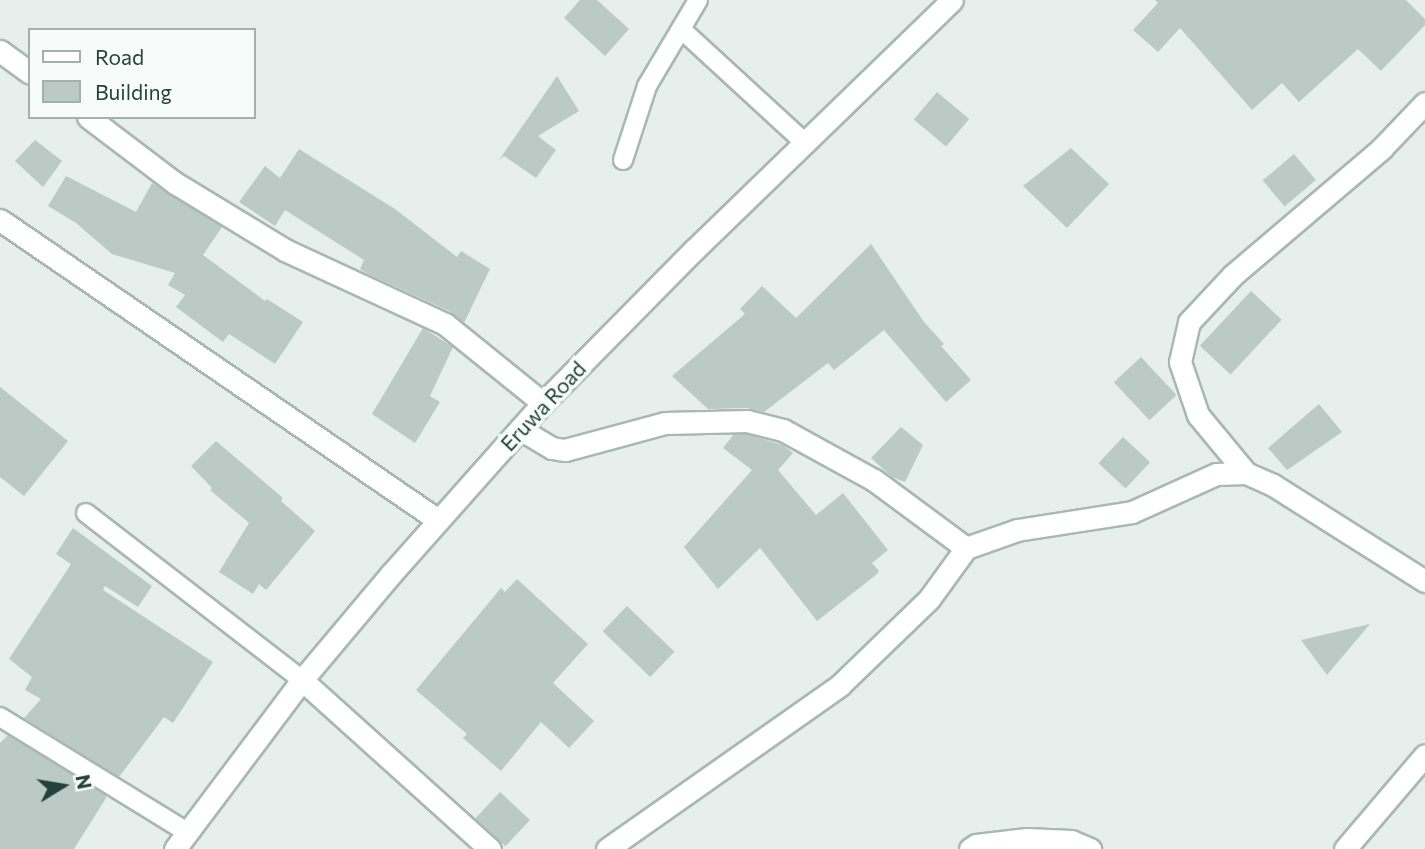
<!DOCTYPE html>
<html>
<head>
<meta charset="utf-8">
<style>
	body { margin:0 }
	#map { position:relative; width:1425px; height:849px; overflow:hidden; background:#e6efeb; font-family:Commissioner,sans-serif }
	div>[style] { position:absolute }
	.building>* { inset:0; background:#bbcac4; transform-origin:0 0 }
	.roads { filter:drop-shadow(2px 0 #a8b8b2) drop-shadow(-2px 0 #a8b8b2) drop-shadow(0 2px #a8b8b2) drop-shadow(0 -2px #a8b8b2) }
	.lane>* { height:18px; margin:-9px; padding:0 9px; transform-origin:9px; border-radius:9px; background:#fff }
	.street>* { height:21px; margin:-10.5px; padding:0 10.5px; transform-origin:10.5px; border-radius:10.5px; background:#fff }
	.secondary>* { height:21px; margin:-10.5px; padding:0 10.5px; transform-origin:10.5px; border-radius:10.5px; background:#fff }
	span { translate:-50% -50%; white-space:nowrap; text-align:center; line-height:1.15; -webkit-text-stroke:7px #f7fbf9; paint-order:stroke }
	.street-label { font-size:21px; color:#24423a }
	.legend { position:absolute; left:28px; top:28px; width:228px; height:91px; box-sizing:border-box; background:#f7fbf9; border:2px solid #a3b1ad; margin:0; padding:9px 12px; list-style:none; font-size:21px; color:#24423a }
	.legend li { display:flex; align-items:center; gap:14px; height:35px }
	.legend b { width:35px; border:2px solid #a3b1ad }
	.north { position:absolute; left:28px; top:751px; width:70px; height:70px; -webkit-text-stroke:5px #f7fbf9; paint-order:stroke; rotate:79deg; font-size:19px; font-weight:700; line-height:28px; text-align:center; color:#24423a }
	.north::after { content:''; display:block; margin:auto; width:24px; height:32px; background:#24423a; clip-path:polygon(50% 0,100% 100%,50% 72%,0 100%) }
</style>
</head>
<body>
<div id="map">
	<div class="building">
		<i style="clip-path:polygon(580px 0,597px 0,629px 29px,605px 56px,564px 18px)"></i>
		<i style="clip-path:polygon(1155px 0,1406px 0,1425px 19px,1425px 25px,1381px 71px,1358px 49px,1299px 102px,1282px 83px,1252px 110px,1180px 28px,1158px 52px,1133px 30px,1158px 3px)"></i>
		<i style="clip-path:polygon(557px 76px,579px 111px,538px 136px,556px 150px,536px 178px,504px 156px,499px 160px)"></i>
		<i style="left:937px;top:92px;width:42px;height:36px;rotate:40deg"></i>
		<i style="clip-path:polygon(35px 140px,62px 161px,43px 187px,15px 161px)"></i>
		<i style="clip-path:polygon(1071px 148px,1109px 184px,1067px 228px,1023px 186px)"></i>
		<i style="clip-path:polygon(299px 149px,395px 209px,457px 257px,461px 251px,490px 269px,464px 323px,451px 312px,368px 274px,360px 269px,364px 260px,285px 210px,275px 226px,239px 202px,265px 166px,280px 178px)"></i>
		<i style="left:1294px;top:154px;width:34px;height:41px;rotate:50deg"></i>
		<i style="clip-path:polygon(66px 176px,136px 212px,152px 183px,222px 227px,203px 255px,265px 301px,267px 299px,303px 322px,275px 364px,229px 334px,223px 342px,176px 307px,185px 295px,168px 285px,175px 273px,112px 254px,76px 223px,48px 206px)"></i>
		<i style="clip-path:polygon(871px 244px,924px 322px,944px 344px,941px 346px,971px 380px,946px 402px,884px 330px,834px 370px,828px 363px,764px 412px,747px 408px,708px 409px,672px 376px,745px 314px,740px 309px,762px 286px,796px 318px)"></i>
		<i style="left:1251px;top:291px;width:42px;height:75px;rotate:43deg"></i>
		<i style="clip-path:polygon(423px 328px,453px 347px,430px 396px,440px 402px,415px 443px,372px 414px)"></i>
		<i style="left:1141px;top:357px;width:52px;height:37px;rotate:47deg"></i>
		<i style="clip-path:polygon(0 387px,68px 441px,24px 496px,0 477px)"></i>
		<i style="clip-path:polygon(1319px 404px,1342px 432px,1287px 470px,1268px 448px)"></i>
		<i style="clip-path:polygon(901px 427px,923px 445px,905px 482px,892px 477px,871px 458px)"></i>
		<i style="clip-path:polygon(734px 434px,746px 434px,783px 445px,793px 453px,778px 470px,816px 515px,843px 493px,888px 550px,872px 563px,879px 571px,876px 575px,817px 621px,760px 548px,718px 589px,684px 547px,752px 470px,723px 448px)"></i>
		<i style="left:1123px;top:437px;width:37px;height:36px;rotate:43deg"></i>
		<i style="clip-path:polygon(216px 441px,283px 498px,281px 501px,315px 531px,266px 590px,259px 584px,253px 594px,219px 572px,249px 523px,210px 490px,212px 488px,191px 466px)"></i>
		<i style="clip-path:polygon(73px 528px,152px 586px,138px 607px,105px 586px,103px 590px,213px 662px,173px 723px,164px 717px,119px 777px,24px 718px,41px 699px,25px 690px,32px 677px,9px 659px,71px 564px,56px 554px)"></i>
		<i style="clip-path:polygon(517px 579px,588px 644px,553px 683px,594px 721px,569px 748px,541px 722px,501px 771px,463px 738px,467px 734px,416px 690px,501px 588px,505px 592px)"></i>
		<i style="left:627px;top:606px;width:66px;height:35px;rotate:44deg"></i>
		<i style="clip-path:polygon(1370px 624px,1327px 675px,1301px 640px)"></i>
		<i style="clip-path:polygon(8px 735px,105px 795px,106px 798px,74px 849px,0 849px,0 743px)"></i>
		<i style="left:500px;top:792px;width:41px;height:36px;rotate:43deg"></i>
	</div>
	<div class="roads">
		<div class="lane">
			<i style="left:681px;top:29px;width:168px;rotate:42.6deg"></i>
			<i style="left:623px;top:160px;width:78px;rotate:-72deg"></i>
			<i style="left:647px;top:86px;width:100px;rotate:-59.3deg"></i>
			<i style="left:86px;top:513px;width:273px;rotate:37.7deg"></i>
			<i style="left:0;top:717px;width:220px;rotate:31.6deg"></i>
		</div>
		<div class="street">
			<i style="left:0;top:51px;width:37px;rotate:36deg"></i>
			<i style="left:88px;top:117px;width:109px;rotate:37.2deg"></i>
			<i style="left:175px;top:183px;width:129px;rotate:31.3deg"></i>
			<i style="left:285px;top:250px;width:176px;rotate:24.8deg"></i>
			<i style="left:445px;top:324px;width:126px;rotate:38.9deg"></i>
			<i style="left:0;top:220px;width:531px;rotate:34.41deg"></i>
			<i style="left:520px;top:429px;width:37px;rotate:31deg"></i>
			<i style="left:552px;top:448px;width:13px;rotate:9deg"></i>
			<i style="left:565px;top:450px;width:104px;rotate:-15.1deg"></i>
			<i style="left:665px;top:423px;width:82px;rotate:-1.4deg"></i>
			<i style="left:747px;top:421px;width:37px;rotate:14deg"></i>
			<i style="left:783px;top:430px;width:104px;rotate:28.8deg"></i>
			<i style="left:874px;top:480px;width:114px;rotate:36.5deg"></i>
			<i style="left:1246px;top:473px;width:75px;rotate:-129.6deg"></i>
			<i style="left:1198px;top:415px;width:56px;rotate:-108.8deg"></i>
			<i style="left:1180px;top:362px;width:41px;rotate:-77.3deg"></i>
			<i style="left:1189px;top:322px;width:64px;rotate:-46.9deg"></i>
			<i style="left:1233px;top:275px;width:196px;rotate:-40.4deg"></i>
			<i style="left:1382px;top:148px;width:62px;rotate:-46.3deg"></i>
			<i style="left:302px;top:680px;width:253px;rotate:42deg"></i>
			<i style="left:607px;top:849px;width:285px;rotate:-35.1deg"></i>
			<i style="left:840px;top:685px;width:124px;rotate:-44deg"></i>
			<i style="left:929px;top:599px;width:63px;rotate:-54deg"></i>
			<i style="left:966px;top:548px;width:54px;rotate:-19.4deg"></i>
			<i style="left:1017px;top:530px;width:116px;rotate:-8.9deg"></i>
			<i style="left:1132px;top:512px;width:92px;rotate:-24.3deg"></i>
			<i style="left:1216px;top:474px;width:30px;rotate:-2deg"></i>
			<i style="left:1246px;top:473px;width:30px;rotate:24deg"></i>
			<i style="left:1273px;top:485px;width:180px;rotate:32.3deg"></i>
			<i style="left:970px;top:849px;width:7px;rotate:-34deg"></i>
			<i style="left:976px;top:845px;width:51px;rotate:-6.7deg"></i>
			<i style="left:1027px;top:839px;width:44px;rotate:2.6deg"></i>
			<i style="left:1071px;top:841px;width:21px;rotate:23deg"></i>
			<i style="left:1345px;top:849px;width:123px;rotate:-49.6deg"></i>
		</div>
		<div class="secondary">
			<i style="left:175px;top:849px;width:211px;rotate:-53.1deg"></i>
			<i style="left:302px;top:680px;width:138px;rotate:-50deg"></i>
			<i style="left:391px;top:574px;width:229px;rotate:-48.4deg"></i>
			<i style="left:543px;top:403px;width:215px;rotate:-45.4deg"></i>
			<i style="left:694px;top:250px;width:359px;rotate:-44.1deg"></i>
		</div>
	</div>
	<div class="street-label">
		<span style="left:543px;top:406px;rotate:-47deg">Eruwa Road</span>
	</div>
	<ul class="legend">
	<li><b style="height:9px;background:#fff"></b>Road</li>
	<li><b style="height:19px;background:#bbcac4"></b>Building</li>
	</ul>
	<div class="north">N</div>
</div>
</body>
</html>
